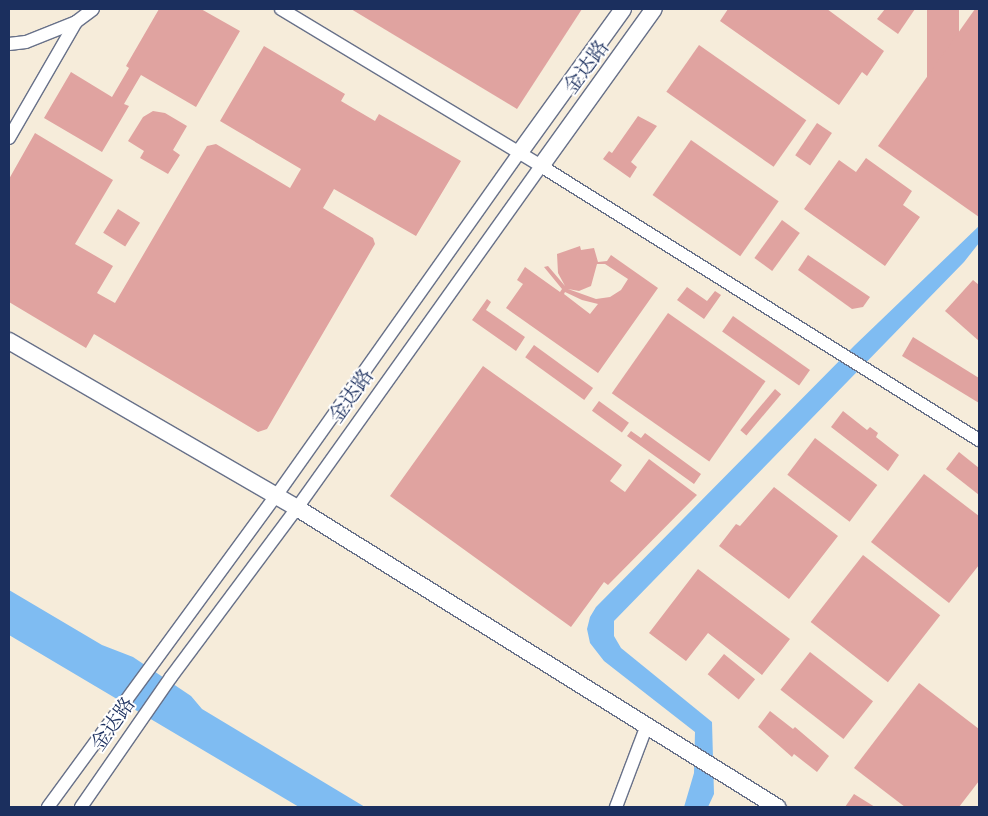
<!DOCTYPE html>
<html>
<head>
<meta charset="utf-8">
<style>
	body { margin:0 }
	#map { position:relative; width:988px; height:816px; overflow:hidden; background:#f6ecda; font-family:"EB Garamond","Noto Serif SC",serif }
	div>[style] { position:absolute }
	.water>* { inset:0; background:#7fbcf2 }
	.building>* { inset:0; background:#e0a3a0; transform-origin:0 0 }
	.roads { filter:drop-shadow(1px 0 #687189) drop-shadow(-1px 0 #687189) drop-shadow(0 1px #687189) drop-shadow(0 -1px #687189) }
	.minor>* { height:12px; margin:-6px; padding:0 6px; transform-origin:6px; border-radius:6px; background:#fff }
	.major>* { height:16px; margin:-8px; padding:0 8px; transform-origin:8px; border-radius:8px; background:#fff }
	span { translate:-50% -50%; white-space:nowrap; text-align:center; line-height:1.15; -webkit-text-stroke:4px #fff; paint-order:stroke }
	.street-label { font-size:20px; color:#1b2f5e }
	.frame { position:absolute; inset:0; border:10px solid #1b2f5e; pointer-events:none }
</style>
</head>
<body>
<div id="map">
	<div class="water">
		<i style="clip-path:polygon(979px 226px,979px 243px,964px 262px,614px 621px,614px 636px,621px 648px,712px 722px,714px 794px,708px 807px,684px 807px,694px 773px,695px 732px,604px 661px,590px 643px,587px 629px,590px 617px,596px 607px,854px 346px)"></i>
		<i style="clip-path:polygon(9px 590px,102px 645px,133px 657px,191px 696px,202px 709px,365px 807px,299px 807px,9px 635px)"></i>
	</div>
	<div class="building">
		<i style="clip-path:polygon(159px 9px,201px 9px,240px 31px,196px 107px,141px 75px,124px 104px,129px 106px,102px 152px,44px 118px,71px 72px,112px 97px,129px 68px,126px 66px)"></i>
		<i style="clip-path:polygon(351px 9px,582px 9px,517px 109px)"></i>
		<i style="clip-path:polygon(728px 9px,827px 9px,884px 51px,867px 76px,862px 72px,839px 105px,720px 21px)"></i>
		<i style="clip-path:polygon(885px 9px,915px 9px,898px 34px,877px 19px)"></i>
		<i style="left:927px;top:9px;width:32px;height:138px"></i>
		<i style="clip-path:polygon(975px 9px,979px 9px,979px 217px,878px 146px)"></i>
		<i style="left:699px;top:45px;width:131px;height:57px;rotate:35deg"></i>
		<i style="clip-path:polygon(264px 46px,345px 94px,341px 101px,375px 121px,379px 114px,461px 161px,416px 236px,334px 189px,323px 208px,373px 238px,375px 244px,267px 429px,258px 432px,94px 334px,86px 348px,9px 302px,9px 179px,35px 133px,113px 180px,75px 244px,113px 266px,97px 293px,115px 303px,207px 146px,216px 144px,290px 188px,301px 169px,220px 121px)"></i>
		<i style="clip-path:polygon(153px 111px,165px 113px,187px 126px,173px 150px,180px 155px,168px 174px,140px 158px,144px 151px,128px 141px,143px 117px)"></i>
		<i style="clip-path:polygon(638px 116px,657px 126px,631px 162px,637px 167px,630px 178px,603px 159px,609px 151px,612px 153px)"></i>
		<i style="left:817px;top:123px;width:18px;height:39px;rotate:34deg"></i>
		<i style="left:691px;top:140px;width:107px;height:67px;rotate:35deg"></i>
		<i style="clip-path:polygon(866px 158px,912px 191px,903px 205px,920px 217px,885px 266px,804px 209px,839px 160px,856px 172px)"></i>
		<i style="left:118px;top:209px;width:26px;height:28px;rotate:32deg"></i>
		<i style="left:782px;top:220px;width:22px;height:47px;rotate:36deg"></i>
		<i style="clip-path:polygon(evenodd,580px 246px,581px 250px,594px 248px,598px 262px,607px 261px,611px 255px,658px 288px,598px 373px,506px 308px,523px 284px,517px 280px,525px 267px,560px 292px,562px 289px,544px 267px,548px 266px,565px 286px,558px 273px,557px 254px,580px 246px,597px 264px,605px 264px,628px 279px,621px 290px,610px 297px,596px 299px,568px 289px,579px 291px,591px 286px,597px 264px,580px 246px,565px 292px,582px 300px,598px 304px,590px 314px,564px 294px,565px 292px)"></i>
		<i style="clip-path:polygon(808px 255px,870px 297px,863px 307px,852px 309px,798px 270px)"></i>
		<i style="clip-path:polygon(973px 280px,979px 285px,979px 341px,945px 311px)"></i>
		<i style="clip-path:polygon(687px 287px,707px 301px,715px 291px,721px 295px,704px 319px,677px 300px)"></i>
		<i style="clip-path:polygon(487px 299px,491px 302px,486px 310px,525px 337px,516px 351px,472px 320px)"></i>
		<i style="left:668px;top:313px;width:119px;height:98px;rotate:35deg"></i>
		<i style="left:733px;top:316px;width:94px;height:19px;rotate:35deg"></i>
		<i style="clip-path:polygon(913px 337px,979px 378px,979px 403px,902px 356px)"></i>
		<i style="left:534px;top:345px;width:73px;height:15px;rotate:36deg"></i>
		<i style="clip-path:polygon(483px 366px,622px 465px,610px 481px,625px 492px,649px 459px,697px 495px,608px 585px,604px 582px,571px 627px,390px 496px)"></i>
		<i style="left:775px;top:389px;width:8px;height:54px;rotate:40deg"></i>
		<i style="left:599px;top:401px;width:37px;height:12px;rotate:36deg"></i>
		<i style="clip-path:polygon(843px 411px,867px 430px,870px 427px,878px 433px,876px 437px,899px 455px,888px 471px,831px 427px)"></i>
		<i style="clip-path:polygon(631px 431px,641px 438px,645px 433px,701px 474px,694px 484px,627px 436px)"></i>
		<i style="left:815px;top:438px;width:78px;height:46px;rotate:37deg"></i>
		<i style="clip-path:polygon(959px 452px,979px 468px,979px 495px,946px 469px)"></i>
		<i style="clip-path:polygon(924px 474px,979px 516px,979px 565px,949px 603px,871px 542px)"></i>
		<i style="clip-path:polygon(774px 487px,838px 536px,789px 599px,719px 546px,736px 524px,740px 526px)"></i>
		<i style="left:863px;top:555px;width:98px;height:85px;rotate:38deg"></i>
		<i style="clip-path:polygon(698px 569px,790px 639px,762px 675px,708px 633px,686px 661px,649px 633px)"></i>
		<i style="left:810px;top:652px;width:80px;height:48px;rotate:38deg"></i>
		<i style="left:724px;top:654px;width:40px;height:26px;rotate:39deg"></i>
		<i style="clip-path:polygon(919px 683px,979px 729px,979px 781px,959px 807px,905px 807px,854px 768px)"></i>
		<i style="clip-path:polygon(770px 711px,793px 729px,795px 727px,829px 756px,817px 772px,794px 754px,792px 757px,758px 727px)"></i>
		<i style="clip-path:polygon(854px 794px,875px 807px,845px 807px)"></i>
	</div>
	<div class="roads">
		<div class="minor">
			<i style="left:281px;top:9px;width:304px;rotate:31.1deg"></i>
			<i style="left:541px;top:166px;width:517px;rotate:32.03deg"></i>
			<i style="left:9px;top:44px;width:17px;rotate:-7deg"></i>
			<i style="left:26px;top:42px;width:54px;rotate:-21.8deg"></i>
			<i style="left:76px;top:22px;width:21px;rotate:-37deg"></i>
			<i style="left:9px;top:138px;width:134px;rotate:-60deg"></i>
			<i style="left:48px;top:807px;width:386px;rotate:-53.8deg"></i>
			<i style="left:276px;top:496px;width:422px;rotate:-54.7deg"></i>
			<i style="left:81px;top:807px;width:158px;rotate:-55.3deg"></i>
			<i style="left:171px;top:677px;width:211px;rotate:-53.3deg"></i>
			<i style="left:297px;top:508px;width:420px;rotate:-54.5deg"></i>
			<i style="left:616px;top:807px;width:88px;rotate:-69.3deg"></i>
		</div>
		<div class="major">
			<i style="left:520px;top:152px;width:176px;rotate:-54.2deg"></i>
			<i style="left:541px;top:166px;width:193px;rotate:-54.3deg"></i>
			<i style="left:9px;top:341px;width:333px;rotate:30.1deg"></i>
			<i style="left:297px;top:508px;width:566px;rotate:31.92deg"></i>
		</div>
	</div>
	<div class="street-label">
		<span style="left:586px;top:67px;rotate:-54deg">金达路</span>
		<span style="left:351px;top:396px;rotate:-55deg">金达路</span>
		<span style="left:113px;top:724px;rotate:-55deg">金达路</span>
	</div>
	<div class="frame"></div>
</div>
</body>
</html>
